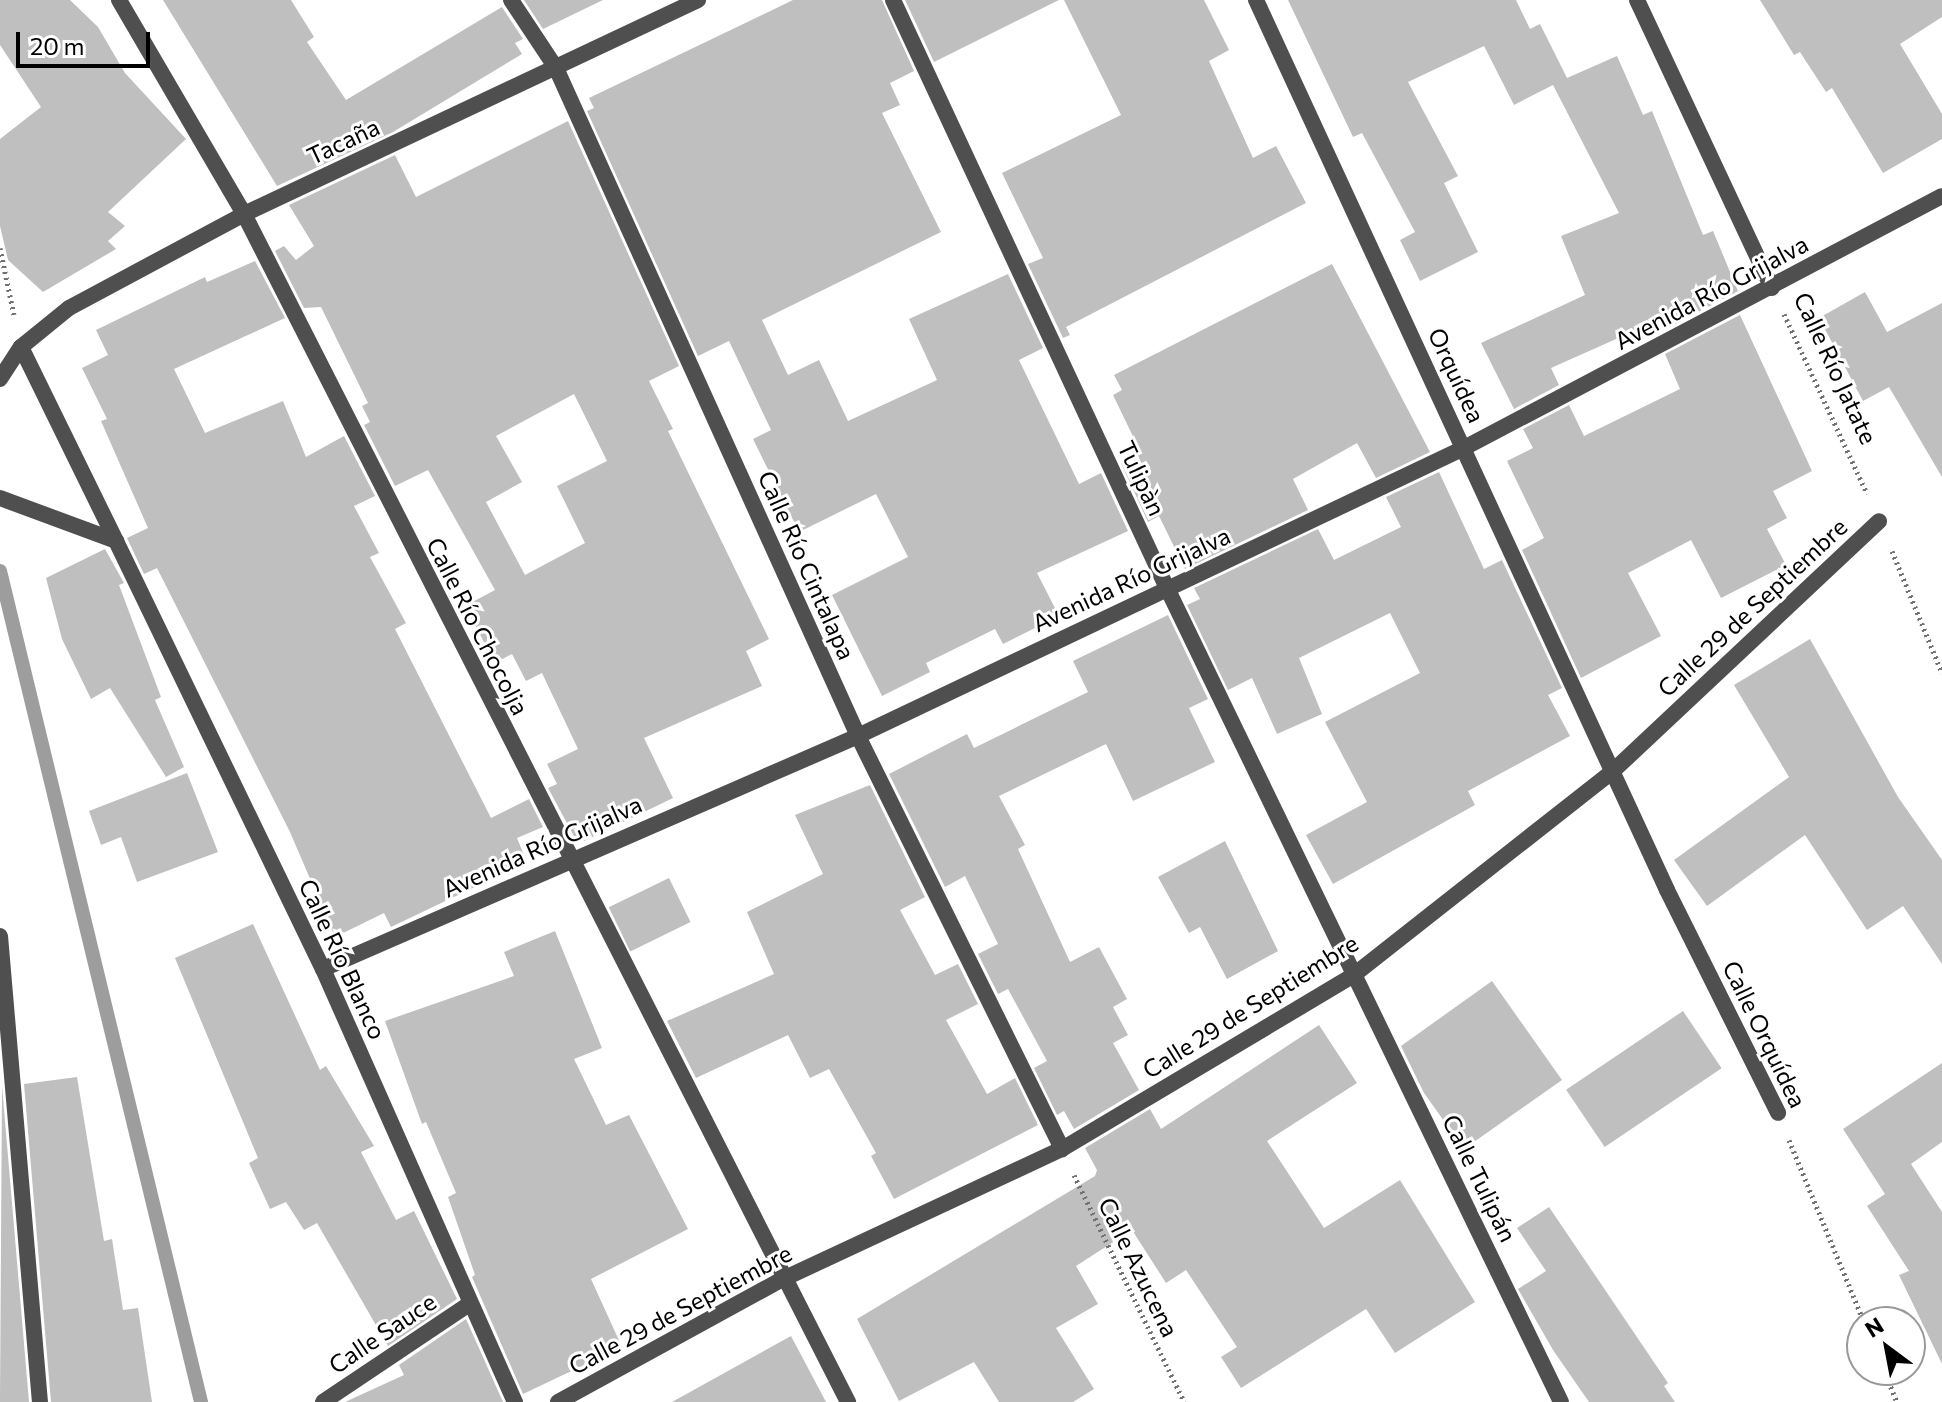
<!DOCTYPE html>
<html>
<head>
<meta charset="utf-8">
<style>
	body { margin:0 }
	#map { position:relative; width:1942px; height:1402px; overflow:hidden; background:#fff; font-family:Commissioner,sans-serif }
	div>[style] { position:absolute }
	.stream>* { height:14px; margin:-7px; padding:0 7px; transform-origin:7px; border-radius:7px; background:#9d9d9d }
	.building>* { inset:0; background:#bfbfbf; transform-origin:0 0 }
	.path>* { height:5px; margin-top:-2.5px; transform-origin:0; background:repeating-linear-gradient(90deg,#717171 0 2px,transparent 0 6px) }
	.minor>* { height:16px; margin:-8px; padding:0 8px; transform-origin:8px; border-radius:8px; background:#4f4f4f }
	span { translate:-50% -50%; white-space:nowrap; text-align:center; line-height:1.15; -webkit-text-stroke:6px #fff; paint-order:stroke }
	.street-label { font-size:24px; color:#000 }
	.north { position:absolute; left:1846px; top:1306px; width:80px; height:80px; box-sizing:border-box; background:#fff; border:2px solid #999; border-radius:50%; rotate:328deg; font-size:22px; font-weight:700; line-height:32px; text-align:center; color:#000 }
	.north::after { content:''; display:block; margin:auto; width:28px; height:36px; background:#000; clip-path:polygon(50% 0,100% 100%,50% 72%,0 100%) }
	.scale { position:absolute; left:16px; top:32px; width:134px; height:36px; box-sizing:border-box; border:4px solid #000; border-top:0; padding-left:10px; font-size:24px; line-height:28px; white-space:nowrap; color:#000; -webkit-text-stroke:6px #fff; paint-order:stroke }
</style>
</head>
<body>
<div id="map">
	<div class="stream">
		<i style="left:0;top:571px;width:855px;rotate:76.4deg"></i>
	</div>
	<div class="building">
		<i style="clip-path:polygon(0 0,70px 0,98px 27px,125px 73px,186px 139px,108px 212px,125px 226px,108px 241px,116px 249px,43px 292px,8px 260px,0 226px,0 139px,41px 107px,0 45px)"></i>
		<i style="clip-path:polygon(163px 0,291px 0,314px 37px,307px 42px,346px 100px,502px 7px,523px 39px,515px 43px,522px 54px,393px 132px,277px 186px)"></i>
		<i style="clip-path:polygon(524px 0,603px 0,543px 29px)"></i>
		<i style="clip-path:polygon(793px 0,882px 0,914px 71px,890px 83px,900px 105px,882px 113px,941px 232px,762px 320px,788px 375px,819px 360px,848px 421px,937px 380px,909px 319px,1008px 274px,1043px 348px,1019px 360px,1079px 484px,1101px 473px,1128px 531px,1037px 573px,1059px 616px,1003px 644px,995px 629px,926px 663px,930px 672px,882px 696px,832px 595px,908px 557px,876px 494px,799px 532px,753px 439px,771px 430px,729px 341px,698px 356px,587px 111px,594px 108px,589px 98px)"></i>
		<i style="clip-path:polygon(905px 0,1059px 0,934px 62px)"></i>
		<i style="clip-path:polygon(1064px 0,1204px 0,1229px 50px,1209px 61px,1253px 158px,1276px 146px,1306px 203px,1066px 327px,1070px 335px,1063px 338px,1028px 264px,1043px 258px,1002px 173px,1121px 115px)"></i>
		<i style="clip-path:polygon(1288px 0,1516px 0,1530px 29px,1540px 24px,1567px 78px,1617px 56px,1643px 115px,1652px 111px,1703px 235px,1713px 231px,1738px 291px,1657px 334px,1652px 323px,1551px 368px,1559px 385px,1514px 409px,1481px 343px,1585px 295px,1561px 236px,1619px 213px,1553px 85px,1514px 105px,1484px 46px,1408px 82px,1458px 176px,1444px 183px,1478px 252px,1420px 281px,1400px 240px,1415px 232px,1362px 133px,1353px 137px)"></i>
		<i style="clip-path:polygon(1760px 0,1942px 0,1942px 17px,1900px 44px,1942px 114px,1942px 139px,1883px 173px,1832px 88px,1826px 92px,1800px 52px,1794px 55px)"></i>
		<i style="clip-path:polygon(evenodd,568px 121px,679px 366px,649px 381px,673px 429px,668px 431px,769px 639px,746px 651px,762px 686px,644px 738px,673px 798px,584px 841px,581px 835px,575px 838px,548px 788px,557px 784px,547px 764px,578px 749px,542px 673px,526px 681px,512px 654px,495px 663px,465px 606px,495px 590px,428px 470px,395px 486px,364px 425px,370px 422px,362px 406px,368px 403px,321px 307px,304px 308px,275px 251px,284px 246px,296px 260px,314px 246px,289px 205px,395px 155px,416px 197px,568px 121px,574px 394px,607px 461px,557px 486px,585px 543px,525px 575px,486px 502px,522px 482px,496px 436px,574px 394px)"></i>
		<i style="clip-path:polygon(255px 261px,285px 318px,174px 369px,205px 433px,283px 401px,306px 457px,344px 436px,375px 496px,354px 506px,379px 553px,370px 557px,406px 623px,395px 629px,491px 818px,529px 799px,543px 827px,517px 838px,527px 862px,391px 927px,384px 913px,335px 937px,290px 832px,157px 568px,144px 574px,127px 538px,148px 528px,101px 421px,107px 419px,82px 368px,108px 355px,96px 330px,205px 277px,207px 282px)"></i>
		<i style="clip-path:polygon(1332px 264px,1430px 452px,1376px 478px,1357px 443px,1293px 479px,1308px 510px,1185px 569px,1159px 516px,1148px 522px,1121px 463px,1141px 453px,1113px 395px,1122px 390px,1114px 375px)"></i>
		<i style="clip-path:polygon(1865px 292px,1887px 332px,1942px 303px,1942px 477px,1889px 387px,1863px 401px,1819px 318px)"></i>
		<i style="clip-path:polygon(1740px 315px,1812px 471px,1773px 491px,1787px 518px,1767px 529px,1786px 565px,1721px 598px,1691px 540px,1628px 573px,1661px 636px,1581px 678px,1522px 550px,1544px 538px,1507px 461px,1533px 448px,1523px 429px,1569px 405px,1584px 436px,1680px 389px,1665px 354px)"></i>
		<i style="clip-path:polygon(1439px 472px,1484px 569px,1502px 560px,1562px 688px,1548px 695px,1570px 736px,1468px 791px,1475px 805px,1333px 884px,1306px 835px,1367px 802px,1325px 722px,1420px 673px,1390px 613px,1299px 658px,1322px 714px,1277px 734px,1252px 678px,1228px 690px,1187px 605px,1200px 599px,1194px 588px,1318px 529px,1334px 560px,1401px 527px,1386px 497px)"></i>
		<i style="clip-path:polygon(105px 549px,124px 583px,119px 585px,161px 697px,155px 700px,184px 767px,166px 777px,110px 688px,91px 699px,62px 639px,46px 578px)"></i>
		<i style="clip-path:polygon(1168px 615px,1208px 699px,1189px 708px,1215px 762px,1133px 801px,1106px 744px,999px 796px,1025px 845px,1018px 849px,1070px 962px,1099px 947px,1127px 999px,1113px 1007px,1128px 1035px,1113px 1043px,1139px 1090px,1074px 1129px,1064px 1111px,1057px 1115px,1034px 1068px,1047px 1061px,1008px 989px,998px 994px,978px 954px,998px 944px,965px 876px,945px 887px,889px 774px,967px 734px,974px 748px,1088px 692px,1073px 661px)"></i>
		<i style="clip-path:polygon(1810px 639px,1898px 797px,1942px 860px,1942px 964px,1903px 906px,1867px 930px,1805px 835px,1707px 906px,1674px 860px,1789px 777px,1734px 685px)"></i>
		<i style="clip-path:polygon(187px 773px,218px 852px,137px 882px,121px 837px,101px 845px,89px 811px)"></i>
		<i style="clip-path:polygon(870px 785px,925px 897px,900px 910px,935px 975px,958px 964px,978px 1004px,946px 1020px,987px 1094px,1015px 1078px,1038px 1125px,894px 1199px,871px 1156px,876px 1153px,829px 1069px,810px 1078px,788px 1035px,696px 1078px,667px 1021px,774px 974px,747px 912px,823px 874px,795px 815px)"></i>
		<i style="clip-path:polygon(1225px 841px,1278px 951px,1227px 979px,1200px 927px,1189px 933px,1158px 877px)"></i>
		<i style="left:669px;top:878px;width:49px;height:67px;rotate:64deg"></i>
		<i style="clip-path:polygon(253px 924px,320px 1070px,326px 1066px,374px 1146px,361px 1152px,396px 1220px,414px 1211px,457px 1299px,388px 1346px,317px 1223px,304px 1230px,286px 1202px,270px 1209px,249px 1163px,258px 1158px,175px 958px)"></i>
		<i style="clip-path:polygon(555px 931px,602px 1048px,574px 1059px,606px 1125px,629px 1115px,688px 1229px,591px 1279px,622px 1347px,523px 1394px,472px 1277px,475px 1275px,448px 1197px,456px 1193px,426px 1122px,422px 1124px,385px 1021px,514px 976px,504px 952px)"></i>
		<i style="clip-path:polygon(1492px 981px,1562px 1080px,1464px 1149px,1424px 1093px,1401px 1046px)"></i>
		<i style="left:1683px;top:1011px;width:69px;height:141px;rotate:56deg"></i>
		<i style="clip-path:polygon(1319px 1025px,1357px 1083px,1267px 1141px,1324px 1228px,1400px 1180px,1475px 1302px,1395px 1353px,1366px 1309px,1241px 1388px,1221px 1357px,1237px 1347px,1186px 1270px,1166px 1283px,1132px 1230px,1076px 1266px,1098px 1304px,1056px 1328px,1094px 1389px,1073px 1402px,999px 1402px,974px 1362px,899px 1401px,857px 1319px,1095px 1176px,1097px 1170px,1085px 1148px,1150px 1109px,1161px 1129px)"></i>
		<i style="clip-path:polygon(1942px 1063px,1942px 1142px,1911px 1164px,1942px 1212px,1942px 1364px,1899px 1275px,1909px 1271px,1867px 1206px,1885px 1194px,1843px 1129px)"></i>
		<i style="clip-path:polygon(77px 1077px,104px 1241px,112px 1239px,123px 1310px,138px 1308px,152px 1402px,51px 1402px,24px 1084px)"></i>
		<i style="clip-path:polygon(2px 1086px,29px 1402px,0 1402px)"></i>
		<i style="clip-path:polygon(1549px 1207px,1668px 1383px,1664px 1386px,1675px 1402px,1589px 1402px,1553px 1350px,1518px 1289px,1546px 1271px,1517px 1228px)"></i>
		<i style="clip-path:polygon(466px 1319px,503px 1402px,345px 1402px,404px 1375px,399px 1365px)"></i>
		<i style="clip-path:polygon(791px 1336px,826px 1402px,672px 1402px)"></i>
	</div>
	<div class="path">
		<i style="left:0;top:248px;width:68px;rotate:78.2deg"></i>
		<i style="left:1784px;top:314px;width:198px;rotate:65.2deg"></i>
		<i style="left:1892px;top:551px;width:132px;rotate:67.7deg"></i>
		<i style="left:1789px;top:1140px;width:197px;rotate:67.6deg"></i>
		<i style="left:1074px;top:1175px;width:252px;rotate:64.1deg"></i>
		<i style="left:1884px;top:1370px;width:35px;rotate:68deg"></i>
	</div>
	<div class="minor">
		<i style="left:119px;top:0;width:248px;rotate:59.7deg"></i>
		<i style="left:244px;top:214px;width:1333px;rotate:63.05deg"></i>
		<i style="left:511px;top:0;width:82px;rotate:56.5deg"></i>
		<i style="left:556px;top:68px;width:733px;rotate:65.67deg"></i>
		<i style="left:858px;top:736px;width:461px;rotate:63.7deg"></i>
		<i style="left:893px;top:0;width:649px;rotate:65.02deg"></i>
		<i style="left:1167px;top:588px;width:904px;rotate:64.17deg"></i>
		<i style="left:1256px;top:0;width:980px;rotate:65.21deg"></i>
		<i style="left:1667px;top:890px;width:249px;rotate:63.5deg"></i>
		<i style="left:1637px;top:0;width:318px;rotate:64.9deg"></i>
		<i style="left:21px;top:347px;width:216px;rotate:63.9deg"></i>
		<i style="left:0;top:379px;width:38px;rotate:-57deg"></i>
		<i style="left:21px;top:347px;width:62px;rotate:-39.1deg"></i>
		<i style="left:69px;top:308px;width:199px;rotate:-28.2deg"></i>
		<i style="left:244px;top:214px;width:502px;rotate:-25.24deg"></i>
		<i style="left:0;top:498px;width:124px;rotate:20.3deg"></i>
		<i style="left:116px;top:541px;width:475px;rotate:64.2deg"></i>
		<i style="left:323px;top:969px;width:474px;rotate:66.1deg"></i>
		<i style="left:0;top:936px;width:468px;rotate:85.1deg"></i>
		<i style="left:323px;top:969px;width:584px;rotate:-23.53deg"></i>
		<i style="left:858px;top:736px;width:671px;rotate:-25.42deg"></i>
		<i style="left:1464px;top:448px;width:540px;rotate:-27.8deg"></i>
		<i style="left:323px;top:1402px;width:174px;rotate:-33.8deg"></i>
		<i style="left:558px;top:1402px;width:256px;rotate:-28.7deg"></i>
		<i style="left:783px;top:1279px;width:308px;rotate:-25deg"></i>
		<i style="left:1062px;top:1149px;width:341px;rotate:-30.8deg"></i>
		<i style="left:1355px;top:974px;width:328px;rotate:-38.2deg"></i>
		<i style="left:1613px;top:771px;width:365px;rotate:-43.2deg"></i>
	</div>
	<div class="street-label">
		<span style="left:343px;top:141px;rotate:-25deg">Tacaña</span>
		<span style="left:1711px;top:292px;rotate:-28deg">Avenida Río Grijalva</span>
		<span style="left:1836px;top:368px;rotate:65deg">Calle Río Jatate</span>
		<span style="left:1457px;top:375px;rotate:65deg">Orquídea</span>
		<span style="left:1142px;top:478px;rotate:65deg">Tulipàn</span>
		<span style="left:807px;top:565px;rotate:66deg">Calle Río Cintalapa</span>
		<span style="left:1131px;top:579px;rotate:-25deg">Avenida Río Grijalva</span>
		<span style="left:1752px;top:607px;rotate:-43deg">Calle 29 de Septiembre</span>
		<span style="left:478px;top:626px;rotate:63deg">Calle Río Chocolja</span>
		<span style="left:542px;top:846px;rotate:-24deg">Avenida Río Grijalva</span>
		<span style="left:343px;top:959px;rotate:65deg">Calle Río Blanco</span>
		<span style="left:1250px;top:1006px;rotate:-32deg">Calle 29 de Septiembre</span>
		<span style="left:1765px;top:1034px;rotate:64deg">Calle Orquídea</span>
		<span style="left:1480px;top:1178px;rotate:64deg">Calle Tulipán</span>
		<span style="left:1139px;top:1267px;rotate:64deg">Calle Azucena</span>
		<span style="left:680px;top:1309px;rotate:-28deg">Calle 29 de Septiembre</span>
		<span style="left:382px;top:1333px;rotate:-34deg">Calle Sauce</span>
	</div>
	<div class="north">N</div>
	<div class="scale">20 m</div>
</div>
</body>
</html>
